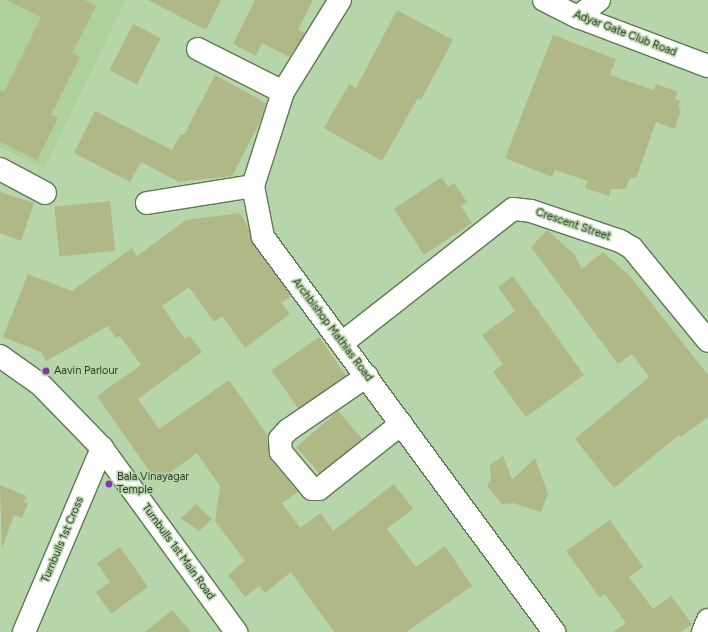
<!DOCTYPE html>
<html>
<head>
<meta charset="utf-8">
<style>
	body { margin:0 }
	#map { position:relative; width:708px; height:632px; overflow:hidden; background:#b7d5aa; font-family:Figtree,sans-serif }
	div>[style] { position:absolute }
	.built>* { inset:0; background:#add09d }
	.building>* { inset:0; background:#afb886; transform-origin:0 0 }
	.roads { filter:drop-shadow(1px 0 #5d7951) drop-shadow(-1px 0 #5d7951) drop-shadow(0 1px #5d7951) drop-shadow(0 -1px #5d7951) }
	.minor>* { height:22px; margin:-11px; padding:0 11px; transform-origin:11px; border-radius:11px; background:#fff }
	.tertiary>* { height:22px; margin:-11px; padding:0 11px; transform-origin:11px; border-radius:11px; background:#fff }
	.dots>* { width:11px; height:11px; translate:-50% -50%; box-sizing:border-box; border:2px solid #b7d5aa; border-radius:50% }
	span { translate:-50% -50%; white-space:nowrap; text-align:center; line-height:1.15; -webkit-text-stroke:3px #b7d5aa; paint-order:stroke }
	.street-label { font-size:11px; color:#2e3a29 }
	.poi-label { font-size:11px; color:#2e3a29 }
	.left { translate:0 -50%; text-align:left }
</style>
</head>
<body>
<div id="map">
	<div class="built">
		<i style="clip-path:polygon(0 0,126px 0,44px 169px,0 147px)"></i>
	</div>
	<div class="building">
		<i style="clip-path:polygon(6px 0,84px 0,96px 6px,72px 53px,80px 57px,51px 115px,58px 118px,37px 160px,0 142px,0 90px,4px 92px,41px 17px)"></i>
		<i style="clip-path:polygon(148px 0,221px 0,206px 30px)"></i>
		<i style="clip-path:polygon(255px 0,313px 0,298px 30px,305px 33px,290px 57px,262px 43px,256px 56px,233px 44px)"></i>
		<i style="clip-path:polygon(397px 10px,453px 40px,421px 100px,418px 98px,382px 161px,324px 128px,349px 84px,356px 88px)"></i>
		<i style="left:133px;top:24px;width:31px;height:52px;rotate:27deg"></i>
		<i style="clip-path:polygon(553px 35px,616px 59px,610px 75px,654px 90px,656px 84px,678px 92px,675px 99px,680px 101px,678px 108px,681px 109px,675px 129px,656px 122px,636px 178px,630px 177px,626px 189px,611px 189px,609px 196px,585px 188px,588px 181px,555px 170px,552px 177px,505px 158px)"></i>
		<i style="clip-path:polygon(215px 75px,266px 103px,260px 122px,232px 176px,179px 182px,141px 162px,130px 182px,74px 153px,95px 111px,172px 150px,181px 134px,184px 135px)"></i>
		<i style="clip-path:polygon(442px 177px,448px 187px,454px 183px,467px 202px,461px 206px,472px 223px,424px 255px,394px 209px)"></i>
		<i style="clip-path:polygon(0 192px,34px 203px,21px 241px,0 233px)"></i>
		<i style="left:110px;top:201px;width:50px;height:56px;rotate:84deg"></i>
		<i style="clip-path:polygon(240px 213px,249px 229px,253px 244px,291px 296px,281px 303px,290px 314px,245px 348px,222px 316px,214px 322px,189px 287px,162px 306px,185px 339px,190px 336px,202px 352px,138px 399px,159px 429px,229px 380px,268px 436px,271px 460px,298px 492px,282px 503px,300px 528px,321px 513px,333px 531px,394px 484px,413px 509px,387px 529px,416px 567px,445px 546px,472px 586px,406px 632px,334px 632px,291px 572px,265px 593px,259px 586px,245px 597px,228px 575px,245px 561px,215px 521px,220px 486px,197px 453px,157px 482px,97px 396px,141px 365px,120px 336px,116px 338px,108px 326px,46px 361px,41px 352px,3px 337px,28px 274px,72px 291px,132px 248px,137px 256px,186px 220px)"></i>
		<i style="clip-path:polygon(547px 230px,574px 254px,582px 269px,603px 252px,630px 276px,708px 375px,708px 417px,681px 437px,679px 435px,614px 488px,575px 439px,649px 377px,632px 354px,618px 364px,531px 247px)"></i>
		<i style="clip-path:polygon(513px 276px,584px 375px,526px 417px,493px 372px,503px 364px,482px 335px,515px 311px,498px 287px)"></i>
		<i style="left:319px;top:337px;width:47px;height:58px;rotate:55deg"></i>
		<i style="left:338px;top:411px;width:37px;height:55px;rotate:49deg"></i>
		<i style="clip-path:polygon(503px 456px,512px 480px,535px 458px,548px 494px,541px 512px,513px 503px,502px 504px,487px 486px,491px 479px,490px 465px)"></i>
		<i style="clip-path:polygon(0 485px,27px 496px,24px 502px,28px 503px,22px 518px,14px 515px,2px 549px)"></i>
		<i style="clip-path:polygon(196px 504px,212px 519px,199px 531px,181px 518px)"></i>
		<i style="clip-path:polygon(610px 520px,643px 567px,629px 577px,653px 609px,671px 596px,692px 624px,681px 632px,613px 632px,626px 623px,605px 594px,600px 598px,566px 551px)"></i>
		<i style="clip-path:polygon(120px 547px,148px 587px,111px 614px,96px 592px,110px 582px,97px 563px)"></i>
		<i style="clip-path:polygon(172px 610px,191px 632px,145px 632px)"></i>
	</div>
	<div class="roads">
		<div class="minor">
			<i style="left:544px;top:0;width:38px;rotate:27deg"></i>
			<i style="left:578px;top:17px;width:139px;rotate:20.7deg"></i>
			<i style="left:578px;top:17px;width:27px;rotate:-39deg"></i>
			<i style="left:198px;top:49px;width:95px;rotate:26.8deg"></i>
			<i style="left:0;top:169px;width:51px;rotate:28.1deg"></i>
			<i style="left:147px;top:203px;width:107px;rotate:-9.1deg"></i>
			<i style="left:342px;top:343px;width:217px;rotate:-38.1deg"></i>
			<i style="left:513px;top:209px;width:18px;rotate:6deg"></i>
			<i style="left:531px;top:211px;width:94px;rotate:18.6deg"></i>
			<i style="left:620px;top:241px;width:14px;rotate:30deg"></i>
			<i style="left:632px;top:248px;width:120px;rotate:50.7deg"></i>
			<i style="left:367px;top:376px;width:96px;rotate:145.6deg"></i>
			<i style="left:288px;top:430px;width:12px;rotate:132deg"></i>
			<i style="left:280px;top:439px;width:13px;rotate:86deg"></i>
			<i style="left:281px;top:452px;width:48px;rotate:50deg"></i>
			<i style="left:312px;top:489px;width:7px"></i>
			<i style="left:319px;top:489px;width:105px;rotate:-38.4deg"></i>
			<i style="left:24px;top:632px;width:200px;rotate:-67deg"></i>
			<i style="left:703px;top:632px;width:13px;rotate:-67deg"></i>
		</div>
		<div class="tertiary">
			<i style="left:340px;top:0;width:108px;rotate:121.8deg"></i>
			<i style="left:283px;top:92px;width:99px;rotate:107.7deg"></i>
			<i style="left:253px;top:186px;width:52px;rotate:78.9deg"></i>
			<i style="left:263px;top:237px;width:491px;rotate:53.6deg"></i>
			<i style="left:0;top:356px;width:50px;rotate:35.3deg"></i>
			<i style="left:41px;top:385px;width:88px;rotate:45.9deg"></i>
			<i style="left:102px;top:448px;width:228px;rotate:53.9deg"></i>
		</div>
	</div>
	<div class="dots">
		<i style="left:46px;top:371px;background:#8836a5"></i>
		<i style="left:109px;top:484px;background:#8836a5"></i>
	</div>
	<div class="street-label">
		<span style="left:625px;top:34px;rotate:21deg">Adyar Gate Club Road</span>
		<span style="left:573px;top:225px;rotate:19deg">Crescent Street</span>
		<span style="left:332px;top:330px;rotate:53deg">Archbishop Mathias Road</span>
		<span style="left:63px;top:540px;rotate:-67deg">Turnbulls 1st Cross</span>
		<span style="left:178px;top:552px;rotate:54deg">Turnbulls 1st Main Road</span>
	</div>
	<div class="poi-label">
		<span class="left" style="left:54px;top:371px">Aavin Parlour</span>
		<span class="left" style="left:117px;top:484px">Bala Vinayagar<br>Temple</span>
	</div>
</div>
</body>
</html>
